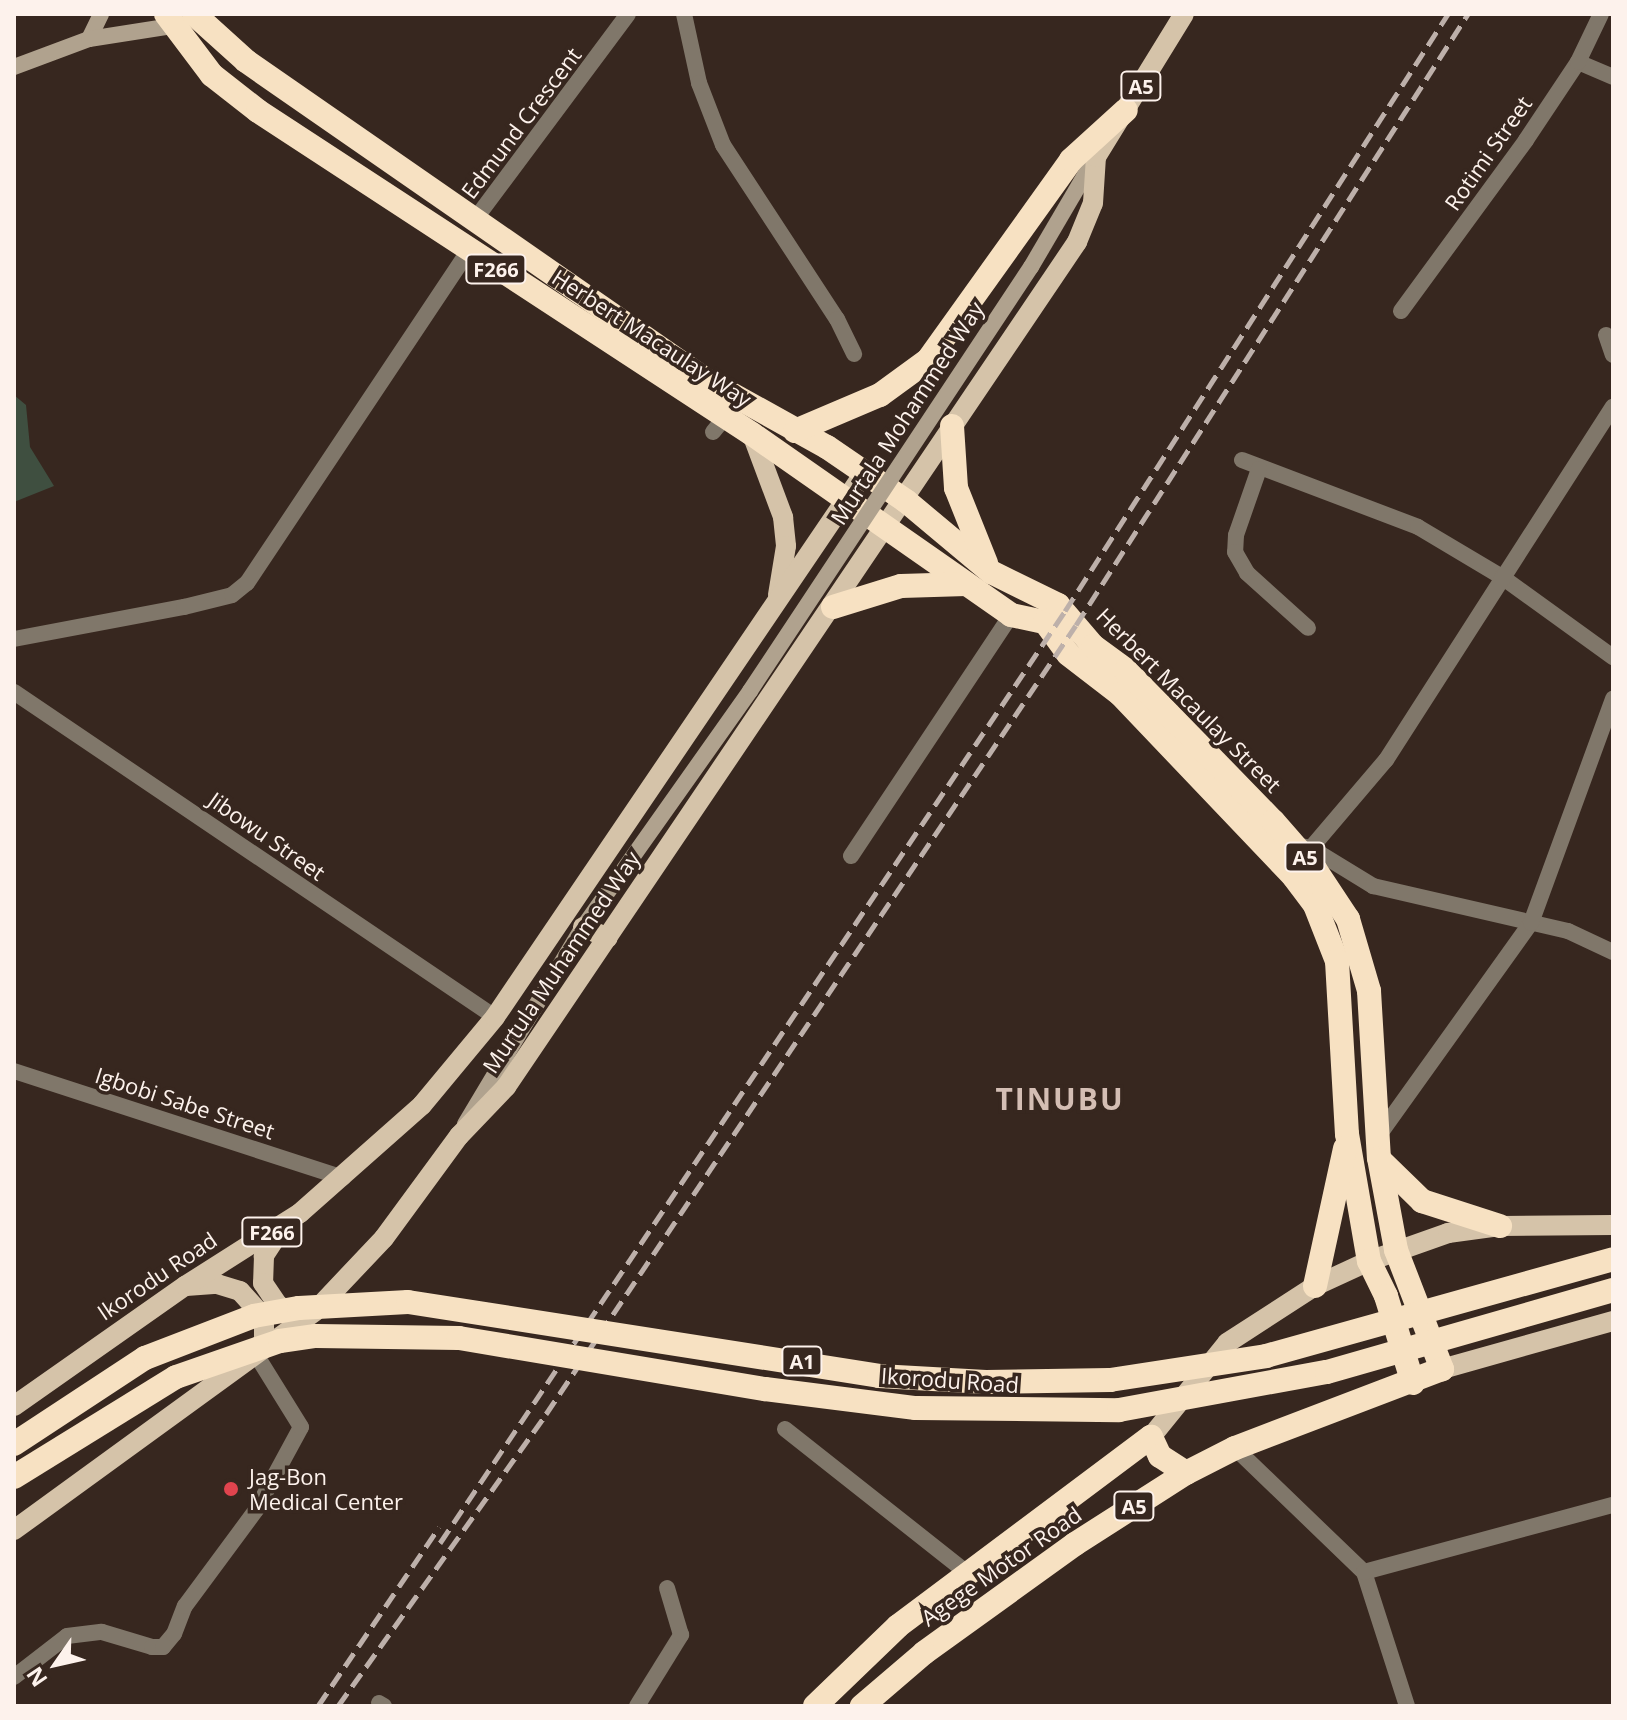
<!DOCTYPE html>
<html>
<head>
<meta charset="utf-8">
<style>
	body { margin:0 }
	#map { position:relative; width:1627px; height:1720px; overflow:hidden; background:#37271f; font-family:"Open Sans",sans-serif }
	div>[style] { position:absolute }
	.green>* { inset:0; background:#3f4f40 }
	.street>* { height:16px; margin:-8px; padding:0 8px; transform-origin:8px; border-radius:8px; background:#80776a }
	.secondary>* { height:16px; margin:-8px; padding:0 8px; transform-origin:8px; border-radius:8px; background:#b0a28e }
	.primary>* { height:20px; margin:-10px; padding:0 10px; transform-origin:10px; border-radius:10px; background:#d5c3a9 }
	.highway>* { height:24px; margin:-12px; padding:0 12px; transform-origin:12px; border-radius:12px; background:#f7e1c2 }
	.rail>* { height:5px; margin-top:-2.5px; transform-origin:0; background:repeating-linear-gradient(90deg,#bdb0aa 0 16px,transparent 0 24px) }
	.secondary-bridge>* { height:16px; margin:-8px; padding:0 8px; transform-origin:8px; border-radius:8px; background:#b0a28e }
	.highway-bridge>* { height:24px; margin:-12px; padding:0 12px; transform-origin:12px; border-radius:12px; background:#f7e1c2 }
	.dots>* { width:22px; height:22px; translate:-50% -50%; box-sizing:border-box; border:4px solid #37271f; border-radius:50% }
	span { translate:-50% -50%; white-space:nowrap; text-align:center; line-height:1.15; -webkit-text-stroke:7px #37271f; paint-order:stroke }
	.shield-label span { padding:2px 6px; background:#37271f; border:2px solid; border-radius:6px; -webkit-text-stroke-width:0 }
	.shield-label { font-size:20px; color:#fdf2ec; font-weight:700 }
	.street-label { font-size:22px; color:#fdf2ec }
	.poi-label { font-size:22px; color:#fdf2ec }
	.left { translate:0 -50%; text-align:left }
	.district-label { font-size:30px; color:#d4beb4; font-weight:700; letter-spacing:2px }
	.frame { position:absolute; inset:0; border:16px solid #fdf2ec; pointer-events:none }
	.north { position:absolute; left:16px; top:1624px; width:80px; height:80px; -webkit-text-stroke:6px #37271f; paint-order:stroke; rotate:236deg; font-size:22px; font-weight:700; line-height:32px; text-align:center; color:#fdf2ec }
	.north::after { content:''; display:block; margin:auto; width:28px; height:36px; background:#fdf2ec; clip-path:polygon(50% 0,100% 100%,50% 72%,0 100%) }
</style>
</head>
<body>
<div id="map">
	<div class="green">
		<i style="clip-path:polygon(14px 395px,26px 405px,30px 447px,54px 486px,14px 502px)"></i>
	</div>
	<div class="street">
		<i style="left:684px;top:14px;width:71px;rotate:77.7deg"></i>
		<i style="left:699px;top:83px;width:66px;rotate:68.8deg"></i>
		<i style="left:723px;top:145px;width:208px;rotate:56.8deg"></i>
		<i style="left:837px;top:319px;width:39px;rotate:64deg"></i>
		<i style="left:1578px;top:62px;width:38px;rotate:23deg"></i>
		<i style="left:476px;top:218px;width:254px;rotate:-53.3deg"></i>
		<i style="left:1401px;top:311px;width:212px;rotate:-53.8deg"></i>
		<i style="left:1526px;top:140px;width:94px;rotate:-56.3deg"></i>
		<i style="left:1578px;top:62px;width:53px;rotate:-64.4deg"></i>
		<i style="left:1606px;top:335px;width:21px;rotate:71deg"></i>
		<i style="left:713px;top:432px;width:19px;rotate:-51deg"></i>
		<i style="left:1242px;top:460px;width:188px;rotate:20.8deg"></i>
		<i style="left:1418px;top:527px;width:98px;rotate:30.8deg"></i>
		<i style="left:1502px;top:577px;width:137px;rotate:35.8deg"></i>
		<i style="left:1259px;top:469px;width:70px;rotate:109.2deg"></i>
		<i style="left:1236px;top:535px;width:17px;rotate:93deg"></i>
		<i style="left:1235px;top:552px;width:24px;rotate:60deg"></i>
		<i style="left:1247px;top:573px;width:82px;rotate:42deg"></i>
		<i style="left:14px;top:639px;width:173px;rotate:-10.7deg"></i>
		<i style="left:184px;top:607px;width:49px;rotate:-14deg"></i>
		<i style="left:232px;top:595px;width:19px;rotate:-39deg"></i>
		<i style="left:247px;top:583px;width:399px;rotate:-56.3deg"></i>
		<i style="left:14px;top:692px;width:581px;rotate:34.05deg"></i>
		<i style="left:1294px;top:845px;width:17px;rotate:10deg"></i>
		<i style="left:1311px;top:848px;width:116px;rotate:-49.6deg"></i>
		<i style="left:1386px;top:760px;width:420px;rotate:-57.3deg"></i>
		<i style="left:1311px;top:848px;width:73px;rotate:31.5deg"></i>
		<i style="left:1373px;top:886px;width:200px;rotate:13deg"></i>
		<i style="left:1568px;top:931px;width:50px;rotate:25deg"></i>
		<i style="left:851px;top:856px;width:289px;rotate:-56.4deg"></i>
		<i style="left:14px;top:1071px;width:346px;rotate:18deg"></i>
		<i style="left:1379px;top:1135px;width:261px;rotate:-54.4deg"></i>
		<i style="left:1531px;top:923px;width:239px;rotate:-69.9deg"></i>
		<i style="left:785px;top:1429px;width:231px;rotate:38.3deg"></i>
		<i style="left:1235px;top:1448px;width:179px;rotate:43.9deg"></i>
		<i style="left:1364px;top:1572px;width:141px;rotate:72.2deg"></i>
		<i style="left:1364px;top:1572px;width:258px;rotate:-15.1deg"></i>
		<i style="left:14px;top:1677px;width:67px;rotate:-37.7deg"></i>
		<i style="left:67px;top:1636px;width:35px;rotate:-7deg"></i>
		<i style="left:102px;top:1632px;width:52px;rotate:16.7deg"></i>
		<i style="left:152px;top:1647px;width:11px"></i>
		<i style="left:163px;top:1647px;width:17px;rotate:-50deg"></i>
		<i style="left:174px;top:1634px;width:30px;rotate:-69deg"></i>
		<i style="left:185px;top:1606px;width:119px;rotate:-53.5deg"></i>
		<i style="left:256px;top:1510px;width:94px;rotate:-61.5deg"></i>
		<i style="left:301px;top:1427px;width:84px;rotate:-121.8deg"></i>
		<i style="left:379px;top:1703px;width:6px;rotate:31deg"></i>
		<i style="left:637px;top:1706px;width:84px;rotate:-58.2deg"></i>
		<i style="left:681px;top:1635px;width:49px;rotate:-106.6deg"></i>
	</div>
	<div class="secondary">
		<i style="left:89px;top:39px;width:28px;rotate:-64deg"></i>
		<i style="left:14px;top:67px;width:80px;rotate:-20.5deg"></i>
		<i style="left:89px;top:39px;width:84px;rotate:-8.9deg"></i>
		<i style="left:1031px;top:267px;width:126px;rotate:-59.6deg"></i>
		<i style="left:465px;top:1124px;width:230px;rotate:-59.1deg"></i>
		<i style="left:583px;top:927px;width:289px;rotate:-54.7deg"></i>
	</div>
	<div class="primary">
		<i style="left:752px;top:434px;width:89px;rotate:69.5deg"></i>
		<i style="left:783px;top:517px;width:29px;rotate:84deg"></i>
		<i style="left:786px;top:546px;width:50px;rotate:99.3deg"></i>
		<i style="left:583px;top:927px;width:27px;rotate:24deg"></i>
		<i style="left:280px;top:1231px;width:30px;rotate:123deg"></i>
		<i style="left:264px;top:1256px;width:27px;rotate:92deg"></i>
		<i style="left:263px;top:1283px;width:27px;rotate:56deg"></i>
		<i style="left:278px;top:1305px;width:20px;rotate:33deg"></i>
		<i style="left:186px;top:1286px;width:31px;rotate:-4deg"></i>
		<i style="left:217px;top:1284px;width:24px;rotate:17deg"></i>
		<i style="left:240px;top:1291px;width:36px;rotate:48deg"></i>
		<i style="left:264px;top:1318px;width:22px;rotate:90deg"></i>
		<i style="left:264px;top:1340px;width:18px;rotate:124deg"></i>
		<i style="left:1442px;top:1369px;width:178px;rotate:-15.7deg"></i>
		<i style="left:14px;top:1406px;width:209px;rotate:-35.1deg"></i>
		<i style="left:185px;top:1286px;width:136px;rotate:-32.4deg"></i>
		<i style="left:300px;top:1213px;width:163px;rotate:-41.5deg"></i>
		<i style="left:422px;top:1105px;width:114px;rotate:-50.3deg"></i>
		<i style="left:495px;top:1017px;width:657px;rotate:-55.85deg"></i>
		<i style="left:1151px;top:1437px;width:121px;rotate:-51deg"></i>
		<i style="left:1227px;top:1343px;width:105px;rotate:-32.9deg"></i>
		<i style="left:1315px;top:1286px;width:60px;rotate:-24.8deg"></i>
		<i style="left:1369px;top:1261px;width:84px;rotate:-19.5deg"></i>
		<i style="left:1448px;top:1233px;width:52px;rotate:-7.7deg"></i>
		<i style="left:1500px;top:1226px;width:113px;rotate:-0.5deg"></i>
		<i style="left:14px;top:1530px;width:372px;rotate:-36deg"></i>
		<i style="left:315px;top:1311px;width:100px;rotate:-46.6deg"></i>
		<i style="left:384px;top:1238px;width:127px;rotate:-53.7deg"></i>
		<i style="left:459px;top:1136px;width:68px;rotate:-46.2deg"></i>
		<i style="left:506px;top:1087px;width:1020px;rotate:-55.95deg"></i>
		<i style="left:1077px;top:242px;width:42px;rotate:-67.7deg"></i>
		<i style="left:1093px;top:203px;width:46px;rotate:-86.3deg"></i>
		<i style="left:1096px;top:157px;width:168px;rotate:-58.4deg"></i>
	</div>
	<div class="highway">
		<i style="left:166px;top:14px;width:76px;rotate:53deg"></i>
		<i style="left:212px;top:75px;width:58px;rotate:38deg"></i>
		<i style="left:258px;top:111px;width:590px;rotate:33.18deg"></i>
		<i style="left:752px;top:434px;width:316px;rotate:34.9deg"></i>
		<i style="left:1011px;top:615px;width:35px;rotate:12deg"></i>
		<i style="left:1045px;top:622px;width:39px;rotate:54deg"></i>
		<i style="left:1068px;top:654px;width:66px;rotate:37.6deg"></i>
		<i style="left:1120px;top:694px;width:253px;rotate:46.4deg"></i>
		<i style="left:1294px;top:877px;width:35px;rotate:53deg"></i>
		<i style="left:1315px;top:905px;width:60px;rotate:68.6deg"></i>
		<i style="left:1337px;top:961px;width:173px;rotate:86.7deg"></i>
		<i style="left:1347px;top:1134px;width:129px;rotate:80.2deg"></i>
		<i style="left:1369px;top:1261px;width:39px;rotate:64deg"></i>
		<i style="left:1386px;top:1296px;width:91px;rotate:72.8deg"></i>
		<i style="left:194px;top:14px;width:70px;rotate:42.1deg"></i>
		<i style="left:246px;top:61px;width:560px;rotate:34.74deg"></i>
		<i style="left:706px;top:380px;width:138px;rotate:29deg"></i>
		<i style="left:827px;top:447px;width:96px;rotate:34.4deg"></i>
		<i style="left:906px;top:501px;width:111px;rotate:39.9deg"></i>
		<i style="left:991px;top:572px;width:75px;rotate:26.2deg"></i>
		<i style="left:1058px;top:605px;width:54px;rotate:49.5deg"></i>
		<i style="left:1093px;top:646px;width:41px;rotate:36deg"></i>
		<i style="left:1126px;top:670px;width:211px;rotate:45.8deg"></i>
		<i style="left:1273px;top:821px;width:64px;rotate:48.8deg"></i>
		<i style="left:1315px;top:869px;width:60px;rotate:56.6deg"></i>
		<i style="left:1348px;top:919px;width:75px;rotate:73.7deg"></i>
		<i style="left:1369px;top:991px;width:167px;rotate:86.6deg"></i>
		<i style="left:1379px;top:1158px;width:94px;rotate:79.5deg"></i>
		<i style="left:1396px;top:1250px;width:128px;rotate:68.9deg"></i>
		<i style="left:1442px;top:1369px;width:222px;rotate:159.1deg"></i>
		<i style="left:1235px;top:1448px;width:55px;rotate:153deg"></i>
		<i style="left:1186px;top:1473px;width:132px;rotate:147.4deg"></i>
		<i style="left:1075px;top:1544px;width:186px;rotate:144.2deg"></i>
		<i style="left:924px;top:1653px;width:82px;rotate:139.5deg"></i>
		<i style="left:952px;top:426px;width:62px;rotate:86.3deg"></i>
		<i style="left:956px;top:488px;width:81px;rotate:68.2deg"></i>
		<i style="left:795px;top:431px;width:92px;rotate:-23deg"></i>
		<i style="left:880px;top:395px;width:59px;rotate:-36.1deg"></i>
		<i style="left:928px;top:360px;width:246px;rotate:-54.4deg"></i>
		<i style="left:1071px;top:160px;width:74px;rotate:-42.3deg"></i>
		<i style="left:833px;top:607px;width:71px;rotate:-17.2deg"></i>
		<i style="left:901px;top:586px;width:65px;rotate:-1.8deg"></i>
		<i style="left:1380px;top:1160px;width:59px;rotate:44.3deg"></i>
		<i style="left:1422px;top:1201px;width:82px;rotate:17.8deg"></i>
		<i style="left:1315px;top:1286px;width:141px;rotate:-77.7deg"></i>
		<i style="left:815px;top:1706px;width:115px;rotate:-43.9deg"></i>
		<i style="left:898px;top:1626px;width:316px;rotate:-36.8deg"></i>
		<i style="left:1151px;top:1437px;width:21px;rotate:65deg"></i>
		<i style="left:1160px;top:1456px;width:31px;rotate:33deg"></i>
	</div>
	<div class="rail">
		<i style="left:440px;top:1543px;width:1122px;rotate:-56.15deg"></i>
		<i style="left:1065px;top:611px;width:709px;rotate:-57.32deg"></i>
		<i style="left:318px;top:1706px;width:216px;rotate:-55.9deg"></i>
		<i style="left:338px;top:1706px;width:359px;rotate:-54.5deg"></i>
		<i style="left:546px;top:1414px;width:950px;rotate:-56.11deg"></i>
		<i style="left:1076px;top:625px;width:726px;rotate:-57.32deg"></i>
	</div>
	<div class="secondary-bridge">
		<i style="left:750px;top:691px;width:509px;rotate:-56.47deg"></i>
	</div>
	<div class="highway-bridge">
		<i style="left:14px;top:1444px;width:157px;rotate:-33.3deg"></i>
		<i style="left:145px;top:1358px;width:117px;rotate:-21.1deg"></i>
		<i style="left:254px;top:1316px;width:46px;rotate:-10.1deg"></i>
		<i style="left:299px;top:1308px;width:109px;rotate:-3.2deg"></i>
		<i style="left:408px;top:1302px;width:477px;rotate:8.9deg"></i>
		<i style="left:879px;top:1376px;width:107px;rotate:3.2deg"></i>
		<i style="left:986px;top:1382px;width:124px;rotate:-0.9deg"></i>
		<i style="left:1110px;top:1380px;width:158px;rotate:-8.7deg"></i>
		<i style="left:1266px;top:1356px;width:360px;rotate:-15.6deg"></i>
		<i style="left:14px;top:1477px;width:190px;rotate:-31.7deg"></i>
		<i style="left:176px;top:1377px;width:110px;rotate:-19.1deg"></i>
		<i style="left:280px;top:1341px;width:36px;rotate:-8deg"></i>
		<i style="left:316px;top:1336px;width:143px;rotate:0.8deg"></i>
		<i style="left:459px;top:1338px;width:310px;rotate:9.5deg"></i>
		<i style="left:765px;top:1389px;width:152px;rotate:7.2deg"></i>
		<i style="left:916px;top:1408px;width:203px;rotate:0.6deg"></i>
		<i style="left:1119px;top:1410px;width:211px;rotate:-10.4deg"></i>
		<i style="left:1327px;top:1372px;width:298px;rotate:-16deg"></i>
	</div>
	<div class="dots">
		<i style="left:231px;top:1489px;background:#e0444e"></i>
	</div>
	<div class="shield-label">
		<span style="left:1141px;top:86px">A5</span>
		<span style="left:496px;top:269px">F266</span>
		<span style="left:1305px;top:857px">A5</span>
		<span style="left:272px;top:1232px">F266</span>
		<span style="left:802px;top:1361px">A1</span>
		<span style="left:1134px;top:1506px">A5</span>
	</div>
	<div class="street-label">
		<span style="left:521px;top:123px;rotate:-53deg">Edmund Crescent</span>
		<span style="left:1488px;top:153px;rotate:-55deg">Rotimi Street</span>
		<span style="left:652px;top:338px;rotate:33deg">Herbert Macaulay Way</span>
		<span style="left:907px;top:413px;rotate:-57deg">Murtala Mohammed Way</span>
		<span style="left:1189px;top:700px;rotate:45deg">Herbert Macaulay Street</span>
		<span style="left:267px;top:836px;rotate:35deg">Jibowu Street</span>
		<span style="left:561px;top:962px;rotate:-56deg">Murtula Muhammed Way</span>
		<span style="left:185px;top:1103px;rotate:18deg">Igbobi Sabe Street</span>
		<span style="left:157px;top:1276px;rotate:-34deg">Ikorodu Road</span>
		<span style="left:950px;top:1380px;rotate:4deg">Ikorodu Road</span>
		<span style="left:1001px;top:1566px;rotate:-35deg">Agege Motor Road</span>
	</div>
	<div class="poi-label">
		<span class="left" style="left:249px;top:1489px">Jag-Bon<br>Medical Center</span>
	</div>
	<div class="district-label">
		<span style="left:1060px;top:1099px">TINUBU</span>
	</div>
	<div class="frame"></div>
	<div class="north">N</div>
</div>
</body>
</html>
